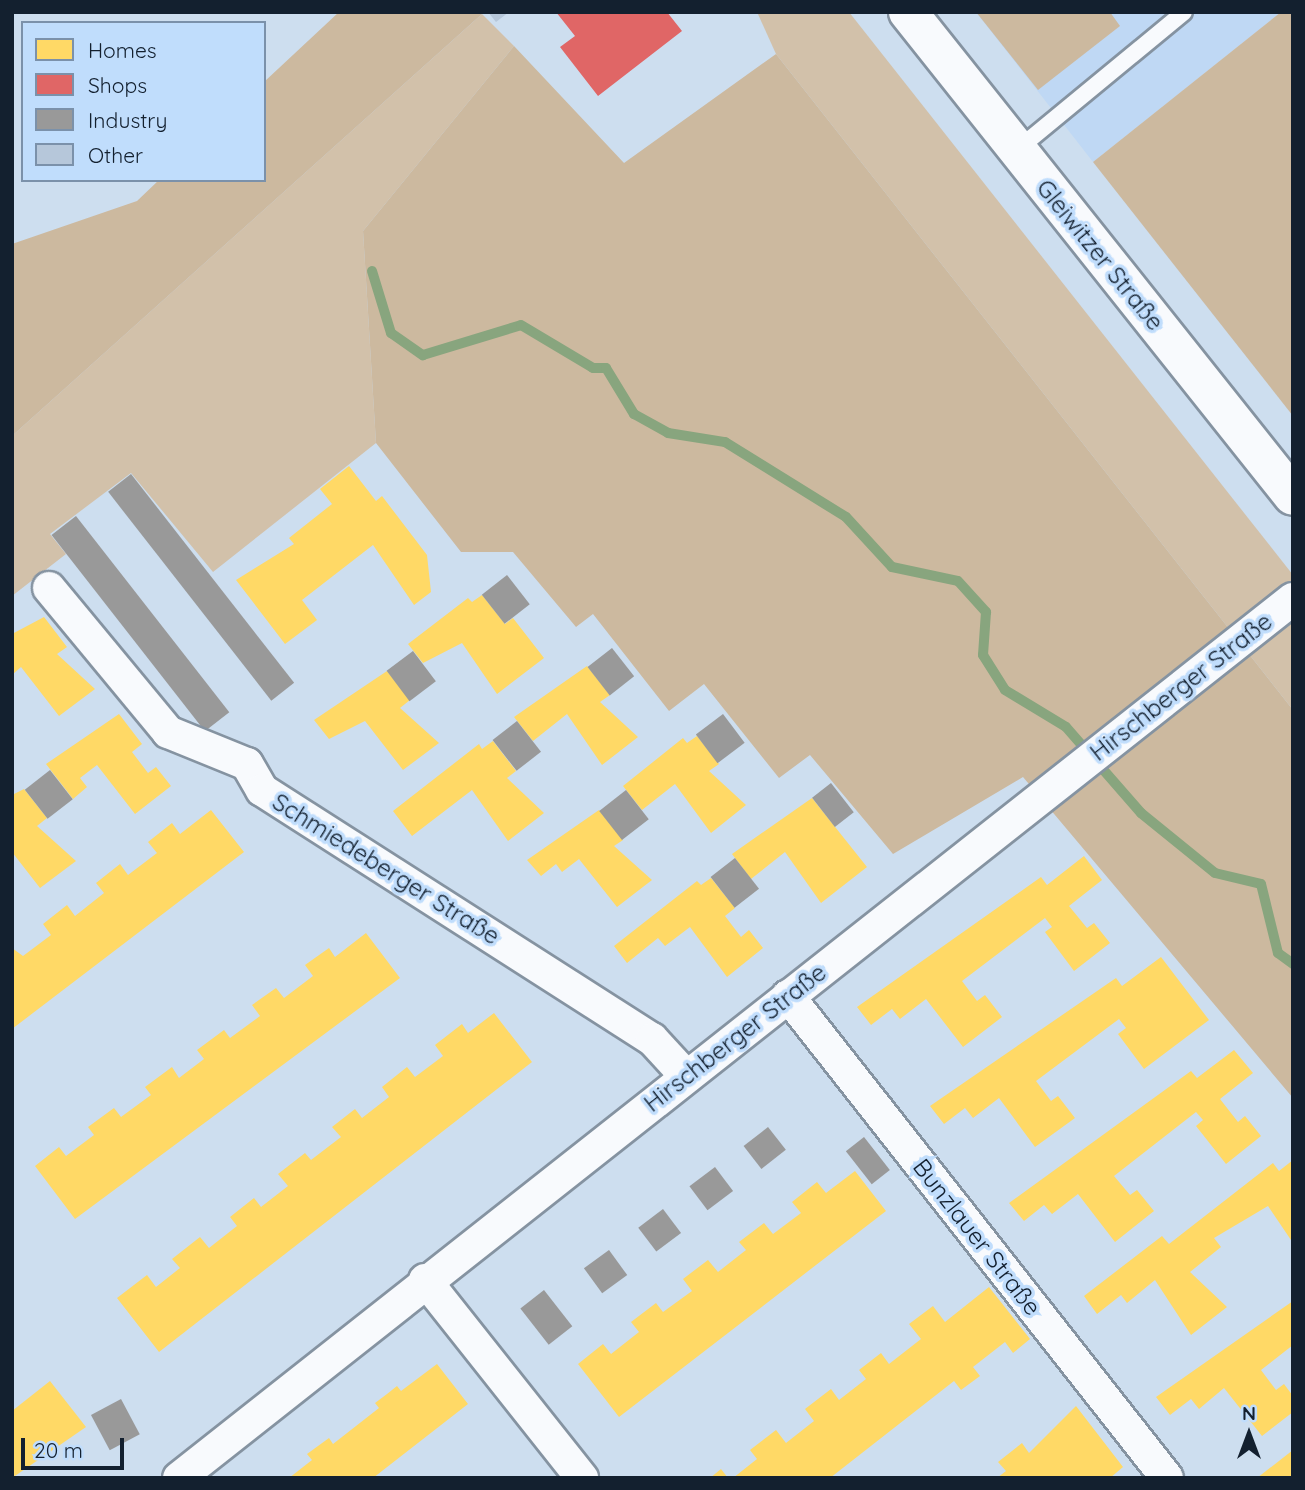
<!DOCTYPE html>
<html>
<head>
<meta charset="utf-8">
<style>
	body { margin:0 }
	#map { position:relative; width:1305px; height:1490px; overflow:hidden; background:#cddeef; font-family:Quicksand,sans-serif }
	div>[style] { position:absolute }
	.built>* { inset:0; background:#bfd8f4 }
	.green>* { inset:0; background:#d2c1aa }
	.forest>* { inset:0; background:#ccb99f }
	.homes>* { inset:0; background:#ffd966 }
	.shops>* { inset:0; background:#e06666 }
	.industry>* { inset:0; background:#999; transform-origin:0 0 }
	.stream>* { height:10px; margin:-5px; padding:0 5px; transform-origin:5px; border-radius:5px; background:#88a57e }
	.building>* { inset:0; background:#b6c7da }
	.roads { filter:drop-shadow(2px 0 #8593a1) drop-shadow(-2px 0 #8593a1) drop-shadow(0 2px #8593a1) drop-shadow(0 -2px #8593a1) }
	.lane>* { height:16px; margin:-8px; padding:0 8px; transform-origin:8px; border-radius:8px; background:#f8fafd }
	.street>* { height:32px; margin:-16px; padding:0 16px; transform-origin:16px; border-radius:16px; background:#f8fafd }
	.secondary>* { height:38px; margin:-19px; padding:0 19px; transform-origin:19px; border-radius:19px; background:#f8fafd }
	span { translate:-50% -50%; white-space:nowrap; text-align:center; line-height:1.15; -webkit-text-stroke:7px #c0ddfc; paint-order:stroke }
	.street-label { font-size:24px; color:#13202f }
	.frame { position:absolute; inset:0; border:14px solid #13202f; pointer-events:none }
	.legend { position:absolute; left:21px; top:21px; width:245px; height:161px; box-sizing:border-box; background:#c0ddfc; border:2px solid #7b91aa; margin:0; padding:9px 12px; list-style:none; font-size:21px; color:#13202f }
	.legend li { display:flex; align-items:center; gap:14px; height:35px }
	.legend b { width:35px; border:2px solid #7b91aa }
	.north { position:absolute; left:1214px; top:1399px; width:70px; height:70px; -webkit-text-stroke:5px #c0ddfc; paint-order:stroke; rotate:0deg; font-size:19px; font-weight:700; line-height:28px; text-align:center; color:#13202f }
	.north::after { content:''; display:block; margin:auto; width:24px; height:32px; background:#13202f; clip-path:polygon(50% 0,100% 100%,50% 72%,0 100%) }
	.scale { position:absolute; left:21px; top:1438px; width:103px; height:32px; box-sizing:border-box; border:4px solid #13202f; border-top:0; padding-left:9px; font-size:21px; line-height:24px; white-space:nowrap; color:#13202f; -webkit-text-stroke:5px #c0ddfc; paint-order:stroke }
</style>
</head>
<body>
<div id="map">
	<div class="built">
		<i style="clip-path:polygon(976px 12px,1281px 12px,1093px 162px)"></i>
	</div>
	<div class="green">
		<i style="clip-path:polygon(757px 12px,849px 12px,1293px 575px,1293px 710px,776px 54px)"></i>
		<i style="clip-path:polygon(482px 14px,514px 46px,363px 231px,376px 443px,213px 572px,131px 473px,50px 534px,66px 554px,12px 596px,12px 436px)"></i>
	</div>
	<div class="forest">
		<i style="clip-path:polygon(339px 12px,482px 14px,12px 436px,12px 244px,137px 201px,159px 180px,264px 180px,264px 82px)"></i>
		<i style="clip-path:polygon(976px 12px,1110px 12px,1120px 26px,1038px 90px)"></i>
		<i style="clip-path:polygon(1281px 12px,1293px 12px,1293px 416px,1093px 162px)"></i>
		<i style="clip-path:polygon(514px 46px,624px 163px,776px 54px,1293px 710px,1293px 1098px,1023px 777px,893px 854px,810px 755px,779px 778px,704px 684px,669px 711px,593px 614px,576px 627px,513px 552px,461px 552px,376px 443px,363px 231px)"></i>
	</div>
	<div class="homes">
		<i style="clip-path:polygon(349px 466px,376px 501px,382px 496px,427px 555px,431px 592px,414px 605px,373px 545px,302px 600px,317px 620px,285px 644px,236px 580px,294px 544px,289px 538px,332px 504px,320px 489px)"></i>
		<i style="clip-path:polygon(482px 595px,505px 624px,513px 618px,544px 658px,497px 694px,462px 643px,423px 663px,408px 644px,468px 598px,472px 602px)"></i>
		<i style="clip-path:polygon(44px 617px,67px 647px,57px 654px,95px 689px,59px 716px,21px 667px,12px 675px,12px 634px)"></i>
		<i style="clip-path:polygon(587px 666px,610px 695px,600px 702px,638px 737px,602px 765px,567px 714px,533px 741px,514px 717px)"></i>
		<i style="clip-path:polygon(387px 671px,410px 700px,400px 708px,439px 743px,403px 770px,365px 721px,329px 739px,314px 720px)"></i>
		<i style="clip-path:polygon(119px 714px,142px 744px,132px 752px,148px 773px,156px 767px,171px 786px,135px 814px,97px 765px,80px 778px,87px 787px,73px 799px,46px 764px)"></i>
		<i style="clip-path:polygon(697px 736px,719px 764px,709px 771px,746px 805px,711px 833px,675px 784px,642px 810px,623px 786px,683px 738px,687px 743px)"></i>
		<i style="clip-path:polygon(493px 741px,516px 771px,507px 778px,544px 813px,508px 841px,472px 790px,412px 836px,393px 811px,479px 744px,482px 749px)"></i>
		<i style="clip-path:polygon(24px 789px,47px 818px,37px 826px,76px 861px,40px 888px,12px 852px,12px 795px)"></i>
		<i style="clip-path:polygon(812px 798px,867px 867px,821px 903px,785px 852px,751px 879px,732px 854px)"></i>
		<i style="clip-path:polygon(211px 810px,244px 852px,12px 1029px,12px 948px,23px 956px,51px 935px,43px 924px,67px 905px,75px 916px,104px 893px,96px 883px,120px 864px,128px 875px,157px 853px,148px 842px,172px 823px,180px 834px)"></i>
		<i style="clip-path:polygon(599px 810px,623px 840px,614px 846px,652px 880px,617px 907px,579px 859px,562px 872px,556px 864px,541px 876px,527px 860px)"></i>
		<i style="clip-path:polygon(1084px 856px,1102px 880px,1069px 906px,1087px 928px,1094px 923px,1110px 943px,1074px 971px,1045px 932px,1052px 927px,1045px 918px,962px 981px,977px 1001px,985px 995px,1002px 1017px,963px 1047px,926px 999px,900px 1019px,892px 1009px,871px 1025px,857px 1007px,1041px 877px,1047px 885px)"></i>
		<i style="clip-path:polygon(711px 878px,735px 908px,725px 916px,741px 937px,749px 930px,763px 948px,727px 977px,690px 927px,665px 946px,658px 938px,627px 963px,614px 946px,697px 881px,701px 885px)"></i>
		<i style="clip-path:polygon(366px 933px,400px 978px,75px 1219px,35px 1166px,59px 1147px,66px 1156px,94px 1135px,88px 1127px,114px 1108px,121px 1117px,151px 1095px,145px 1087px,172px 1067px,179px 1078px,204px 1059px,197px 1050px,224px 1030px,230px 1038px,260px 1016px,252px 1005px,276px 988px,284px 998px,313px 976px,305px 965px,329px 948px,335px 957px)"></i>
		<i style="clip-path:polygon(1161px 957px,1209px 1020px,1144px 1069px,1118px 1034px,1126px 1028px,1119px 1019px,1036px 1081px,1051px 1101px,1058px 1096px,1075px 1118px,1035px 1147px,999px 1098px,973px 1118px,965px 1108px,944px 1124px,930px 1106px,1116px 978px,1122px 986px)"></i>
		<i style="clip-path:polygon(494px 1013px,532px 1062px,159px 1352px,117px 1298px,147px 1275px,156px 1287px,180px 1268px,172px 1259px,200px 1237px,209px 1248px,237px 1226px,230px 1217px,254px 1198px,261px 1207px,288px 1186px,278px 1174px,305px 1153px,311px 1160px,341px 1137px,332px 1127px,355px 1109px,362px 1118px,389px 1097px,382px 1087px,407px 1067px,415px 1077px,443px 1056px,435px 1045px,462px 1024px,468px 1033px)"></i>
		<i style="clip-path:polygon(1234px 1050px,1253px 1073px,1220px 1099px,1238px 1122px,1245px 1116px,1261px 1136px,1226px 1164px,1196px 1126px,1203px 1120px,1196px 1112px,1114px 1176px,1130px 1195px,1137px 1190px,1154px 1211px,1115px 1242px,1078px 1194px,1052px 1214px,1044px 1205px,1024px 1221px,1009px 1203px,1191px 1071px,1197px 1078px)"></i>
		<i style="clip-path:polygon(1293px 1160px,1293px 1243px,1268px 1206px,1214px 1238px,1221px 1247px,1190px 1272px,1227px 1307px,1191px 1335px,1155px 1280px,1127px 1303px,1121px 1295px,1097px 1314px,1084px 1296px,1162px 1236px,1169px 1244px,1273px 1163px,1279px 1171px)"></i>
		<i style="clip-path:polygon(855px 1171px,886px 1211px,619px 1417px,578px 1364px,603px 1344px,611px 1354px,639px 1332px,631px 1322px,656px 1303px,663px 1312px,692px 1291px,683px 1279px,708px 1260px,718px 1272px,746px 1250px,739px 1242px,764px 1223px,773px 1234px,801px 1213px,792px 1202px,817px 1182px,826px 1193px)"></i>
		<i style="clip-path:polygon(989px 1287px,1030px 1339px,1013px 1353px,1005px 1342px,973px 1367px,980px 1376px,961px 1390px,954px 1381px,830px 1478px,733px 1478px,757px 1459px,750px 1450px,776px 1430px,786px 1443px,814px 1421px,805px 1409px,831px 1389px,839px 1400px,866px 1379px,859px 1370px,881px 1353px,889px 1364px,921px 1339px,909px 1324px,933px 1306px,945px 1322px)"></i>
		<i style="clip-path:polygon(1293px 1301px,1293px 1345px,1261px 1370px,1276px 1390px,1284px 1384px,1293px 1396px,1293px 1412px,1262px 1436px,1224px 1388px,1199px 1409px,1191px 1399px,1170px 1415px,1156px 1397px)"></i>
		<i style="clip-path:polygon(437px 1364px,468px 1404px,373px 1478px,289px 1478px,312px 1460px,307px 1454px,329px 1438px,333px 1444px,379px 1408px,375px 1403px,387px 1394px,397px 1386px,401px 1391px)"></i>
		<i style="clip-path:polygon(50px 1381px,86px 1427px,12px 1478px,12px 1411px)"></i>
		<i style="clip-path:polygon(1076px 1406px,1123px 1467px,1110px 1478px,997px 1478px,1006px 1471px,998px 1462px,1022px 1443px,1029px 1453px)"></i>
		<i style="clip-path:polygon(1293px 1450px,1293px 1478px,1257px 1478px)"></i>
		<i style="clip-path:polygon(721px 1469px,728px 1478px,710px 1478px)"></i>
	</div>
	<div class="shops">
		<i style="clip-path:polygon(556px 12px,667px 12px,682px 31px,598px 96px,560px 47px,575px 36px)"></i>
	</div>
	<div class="industry">
		<i style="left:131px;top:474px;width:265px;height:29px;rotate:52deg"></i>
		<i style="left:76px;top:516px;width:249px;height:31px;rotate:52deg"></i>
		<i style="left:507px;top:575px;width:37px;height:32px;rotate:52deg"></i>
		<i style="left:612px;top:648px;width:36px;height:31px;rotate:52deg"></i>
		<i style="left:413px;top:651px;width:38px;height:33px;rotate:53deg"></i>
		<i style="left:723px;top:714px;width:36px;height:34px;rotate:53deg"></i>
		<i style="left:517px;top:721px;width:39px;height:31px;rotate:52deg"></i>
		<i style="left:50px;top:770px;width:37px;height:32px;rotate:52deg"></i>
		<i style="left:831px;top:783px;width:37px;height:24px;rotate:52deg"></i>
		<i style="left:626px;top:790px;width:37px;height:34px;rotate:52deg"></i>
		<i style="left:735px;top:858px;width:39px;height:31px;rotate:52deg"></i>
		<i style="left:768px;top:1127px;width:29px;height:31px;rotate:52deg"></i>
		<i style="left:864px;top:1137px;width:42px;height:23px;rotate:52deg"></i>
		<i style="left:715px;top:1167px;width:30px;height:32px;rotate:53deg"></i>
		<i style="left:663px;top:1209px;width:30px;height:31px;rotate:53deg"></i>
		<i style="left:609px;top:1250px;width:31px;height:31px;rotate:54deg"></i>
		<i style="left:544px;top:1290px;width:46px;height:30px;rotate:52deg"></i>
		<i style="left:121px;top:1399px;width:40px;height:34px;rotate:62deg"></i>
	</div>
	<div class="stream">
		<i style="left:372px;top:271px;width:65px;rotate:73deg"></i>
		<i style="left:391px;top:333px;width:39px;rotate:35deg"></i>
		<i style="left:423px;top:355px;width:102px;rotate:-17deg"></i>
		<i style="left:521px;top:325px;width:84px;rotate:30.8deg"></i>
		<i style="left:593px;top:368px;width:13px"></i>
		<i style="left:606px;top:368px;width:54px;rotate:58.7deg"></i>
		<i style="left:634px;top:414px;width:39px;rotate:29deg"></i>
		<i style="left:668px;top:433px;width:58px;rotate:9deg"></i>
		<i style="left:725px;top:442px;width:142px;rotate:31.8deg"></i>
		<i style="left:846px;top:517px;width:68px;rotate:47.4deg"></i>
		<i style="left:892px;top:567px;width:67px;rotate:12deg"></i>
		<i style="left:958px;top:581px;width:42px;rotate:47.9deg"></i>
		<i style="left:986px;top:612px;width:43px;rotate:94deg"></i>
		<i style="left:983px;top:655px;width:41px;rotate:57.8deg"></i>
		<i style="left:1005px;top:690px;width:71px;rotate:31.2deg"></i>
		<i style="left:1066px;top:727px;width:114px;rotate:48.9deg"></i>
		<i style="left:1141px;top:813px;width:95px;rotate:39deg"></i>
		<i style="left:1215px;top:873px;width:47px;rotate:13.4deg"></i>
		<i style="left:1261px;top:884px;width:71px;rotate:76.2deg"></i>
		<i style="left:1278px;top:953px;width:19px;rotate:36deg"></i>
	</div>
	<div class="building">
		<i style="clip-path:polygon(488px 12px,509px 12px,496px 22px)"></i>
	</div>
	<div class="roads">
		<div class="lane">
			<i style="left:1018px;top:149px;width:215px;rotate:-39.5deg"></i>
		</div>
		<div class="street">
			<i style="left:49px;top:588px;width:187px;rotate:50.4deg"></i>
			<i style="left:168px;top:732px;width:85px;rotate:22.1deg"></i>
			<i style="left:247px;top:764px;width:30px;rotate:60deg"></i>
			<i style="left:262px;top:790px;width:463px;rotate:32.6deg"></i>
			<i style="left:652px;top:1039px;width:50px;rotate:47.4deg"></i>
			<i style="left:788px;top:996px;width:613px;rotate:51.82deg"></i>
			<i style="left:425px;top:1280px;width:253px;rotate:51.6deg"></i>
			<i style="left:179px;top:1478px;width:1419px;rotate:-38.28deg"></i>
		</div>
		<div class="secondary">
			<i style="left:908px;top:12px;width:618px;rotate:51.5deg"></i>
		</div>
	</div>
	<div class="street-label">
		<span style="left:1100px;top:255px;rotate:51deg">Gleiwitzer Straße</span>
		<span style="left:1181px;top:687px;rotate:-38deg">Hirschberger Straße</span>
		<span style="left:386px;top:869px;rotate:32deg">Schmiedeberger Straße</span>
		<span style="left:735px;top:1038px;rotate:-38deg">Hirschberger Straße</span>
		<span style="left:977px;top:1237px;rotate:52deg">Bunzlauer Straße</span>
	</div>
	<div class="frame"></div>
	<ul class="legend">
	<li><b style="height:19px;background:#ffd966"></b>Homes</li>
	<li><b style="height:19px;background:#e06666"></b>Shops</li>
	<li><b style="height:19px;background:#999"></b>Industry</li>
	<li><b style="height:19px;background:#b6c7da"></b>Other</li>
	</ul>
	<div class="north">N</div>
	<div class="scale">20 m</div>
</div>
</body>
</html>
